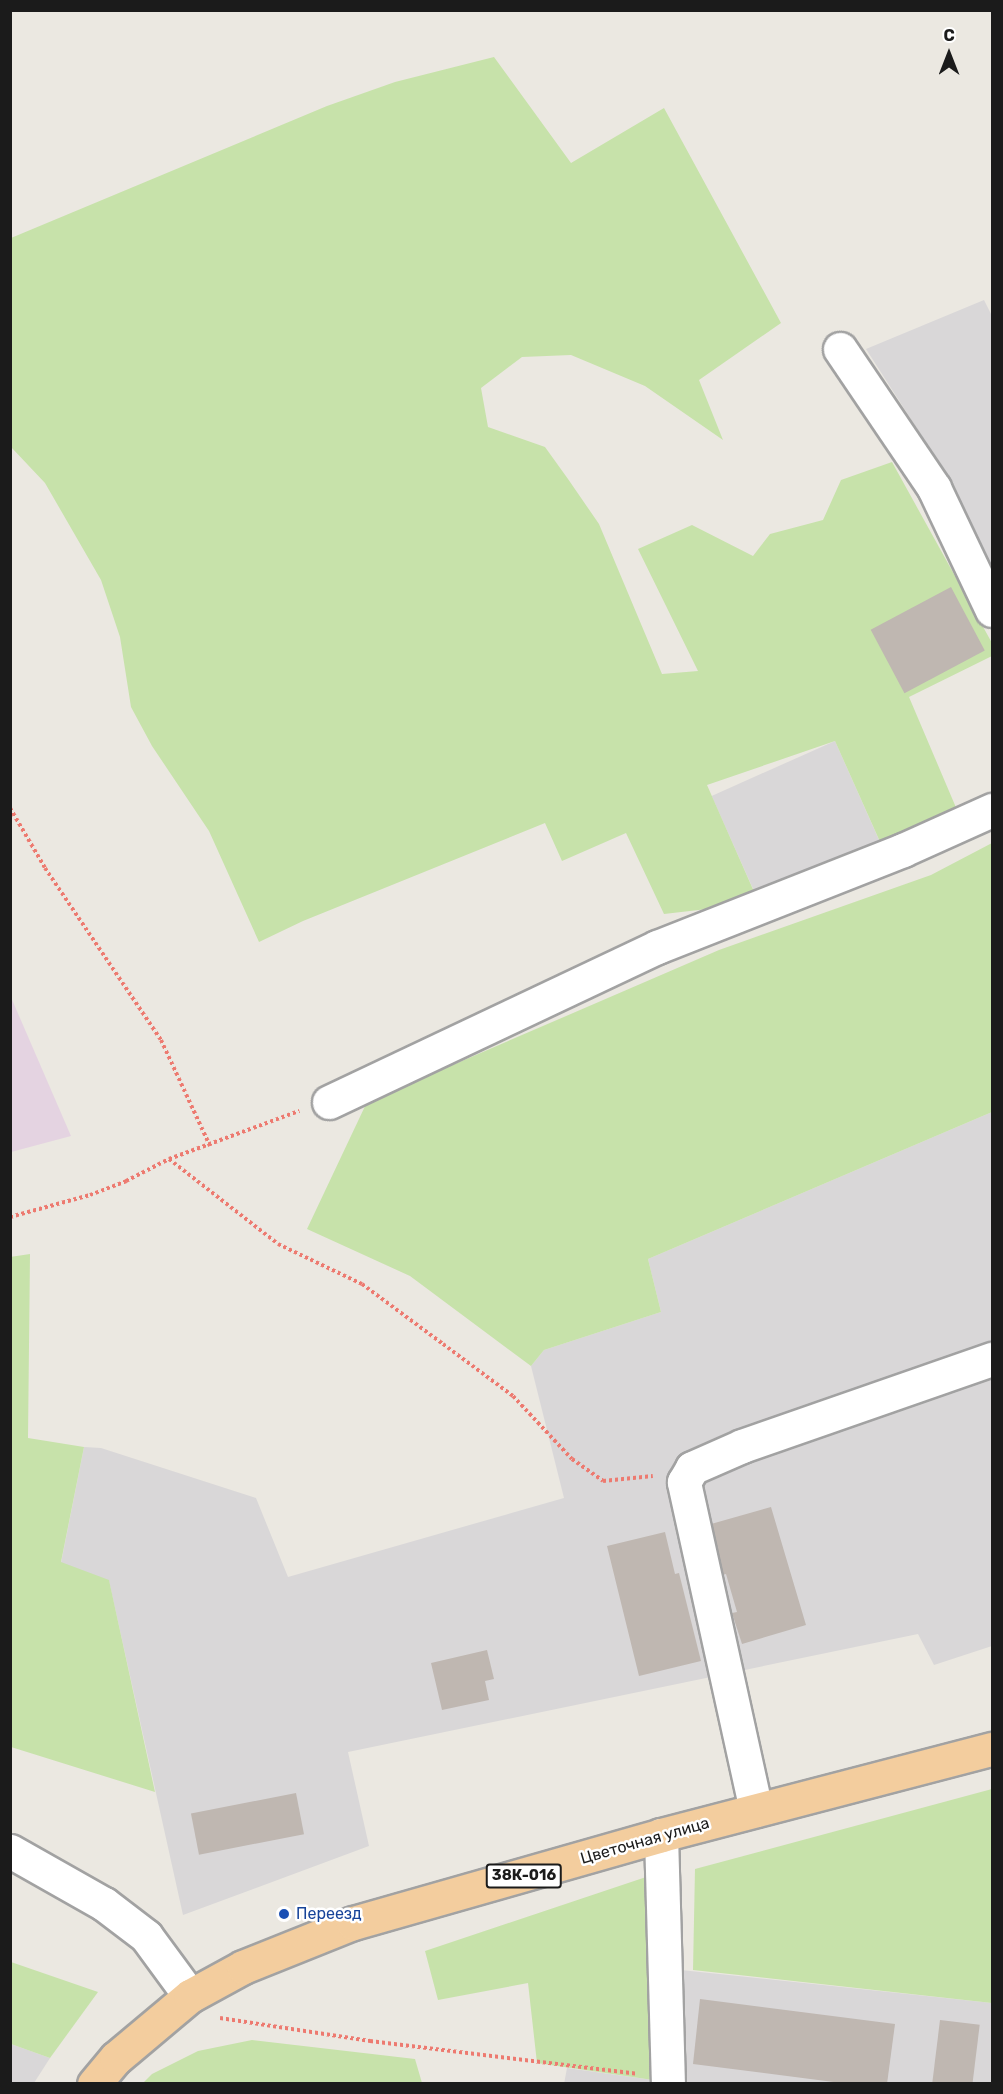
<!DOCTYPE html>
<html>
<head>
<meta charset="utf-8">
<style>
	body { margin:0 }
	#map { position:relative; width:1003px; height:2094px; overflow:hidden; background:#ebe8e1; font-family:Rubik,sans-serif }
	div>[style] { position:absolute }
	.residential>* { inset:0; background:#d9d7d8; transform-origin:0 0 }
	.industrial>* { inset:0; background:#e4d3e1 }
	.grass>* { inset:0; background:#c7e2aa }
	.building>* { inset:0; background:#bfb7b1; transform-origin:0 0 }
	.path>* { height:4px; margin-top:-2px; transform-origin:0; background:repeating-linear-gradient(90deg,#ed7a70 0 3px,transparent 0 6px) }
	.roads { filter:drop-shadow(2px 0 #a2a2a2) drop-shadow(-2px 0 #a2a2a2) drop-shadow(0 2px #a2a2a2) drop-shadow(0 -2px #a2a2a2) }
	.minor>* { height:33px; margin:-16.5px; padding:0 16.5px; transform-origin:16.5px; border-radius:16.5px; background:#fff }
	.major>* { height:33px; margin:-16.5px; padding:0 16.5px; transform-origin:16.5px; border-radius:16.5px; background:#f3cd9e }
	.dots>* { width:16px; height:16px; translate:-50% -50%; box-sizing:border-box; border:3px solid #fff; border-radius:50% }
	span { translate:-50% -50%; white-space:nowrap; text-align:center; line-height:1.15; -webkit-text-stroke:5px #fff; paint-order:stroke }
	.shield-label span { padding:2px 4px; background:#fff; border:2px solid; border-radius:4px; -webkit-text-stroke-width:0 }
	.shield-label { font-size:15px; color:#1b1b1b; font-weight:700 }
	.street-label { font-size:16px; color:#1b1b1b }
	.transit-label { font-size:16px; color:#164399 }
	.left { translate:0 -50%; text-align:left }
	.frame { position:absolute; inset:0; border:12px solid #1b1b1b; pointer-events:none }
	.north { position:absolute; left:919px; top:24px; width:60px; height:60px; -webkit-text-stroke:4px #fff; paint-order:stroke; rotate:0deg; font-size:16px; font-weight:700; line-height:24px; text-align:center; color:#1b1b1b }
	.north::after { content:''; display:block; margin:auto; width:21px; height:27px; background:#1b1b1b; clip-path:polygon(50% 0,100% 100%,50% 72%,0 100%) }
</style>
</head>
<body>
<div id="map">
	<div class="residential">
		<i style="clip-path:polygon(984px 300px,992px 316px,992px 578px,941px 466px,866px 349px)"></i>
		<i style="left:835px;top:741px;width:113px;height:135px;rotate:66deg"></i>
		<i style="clip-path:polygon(992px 1112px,992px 1646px,934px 1665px,918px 1634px,348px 1752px,369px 1846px,183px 1915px,109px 1581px,61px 1563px,84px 1447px,101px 1448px,256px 1498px,288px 1577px,564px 1498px,531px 1366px,544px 1350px,661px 1312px,648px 1259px)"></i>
		<i style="clip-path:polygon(662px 1968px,992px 2003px,992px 2083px,564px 2084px,567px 2068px,653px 2080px)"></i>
		<i style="clip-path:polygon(11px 2044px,50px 2058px,34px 2083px,11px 2083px)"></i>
	</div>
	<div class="industrial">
		<i style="clip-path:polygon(10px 995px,71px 1136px,11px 1152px,10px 1152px)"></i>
	</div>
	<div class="grass">
		<i style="clip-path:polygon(494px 57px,571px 163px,664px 108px,781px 323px,699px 380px,723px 440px,645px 386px,571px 355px,522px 357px,481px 388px,488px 427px,545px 447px,568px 479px,599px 524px,662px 674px,698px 671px,638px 549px,692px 525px,753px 556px,770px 534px,823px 520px,841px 480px,892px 462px,992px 643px,992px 656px,909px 697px,963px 824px,881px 844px,835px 741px,707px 785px,759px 903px,664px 914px,626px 833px,562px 861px,545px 823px,303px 921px,259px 942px,209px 831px,152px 746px,131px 707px,120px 637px,101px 580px,45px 483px,11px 447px,11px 238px,327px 106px,395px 82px)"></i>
		<i style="clip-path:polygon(992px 843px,992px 1112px,648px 1259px,661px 1312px,544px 1350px,531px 1366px,410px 1276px,307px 1229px,367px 1102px,719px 950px,931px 875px)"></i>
		<i style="clip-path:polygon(30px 1254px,28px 1438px,84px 1447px,61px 1562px,109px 1580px,155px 1792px,11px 1747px,10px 1257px)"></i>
		<i style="clip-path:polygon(992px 1789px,992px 2003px,693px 1970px,695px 1869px)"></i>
		<i style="clip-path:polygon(664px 1871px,653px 2080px,537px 2063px,528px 1983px,438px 2000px,425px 1951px)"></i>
		<i style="clip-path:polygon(11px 1962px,98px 1992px,50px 2058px,11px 2044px)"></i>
		<i style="clip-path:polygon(252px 2040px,415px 2059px,422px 2083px,143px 2083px,152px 2074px,198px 2051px)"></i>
	</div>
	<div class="building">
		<i style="left:951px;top:587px;width:72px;height:91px;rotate:62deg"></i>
		<i style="clip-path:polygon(771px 1507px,806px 1625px,742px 1644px,732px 1613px,737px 1612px,726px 1574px,719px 1576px,704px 1526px)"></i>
		<i style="clip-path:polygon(665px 1532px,675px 1574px,679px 1573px,701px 1661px,639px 1676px,607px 1546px)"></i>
		<i style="clip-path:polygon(487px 1650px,494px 1679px,485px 1681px,489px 1700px,442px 1710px,431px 1663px)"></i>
		<i style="left:296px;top:1793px;width:42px;height:107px;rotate:79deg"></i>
		<i style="clip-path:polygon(700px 1999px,895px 2024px,887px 2084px,849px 2084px,693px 2064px)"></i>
		<i style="left:940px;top:2020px;width:40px;height:65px;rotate:7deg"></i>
	</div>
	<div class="path">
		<i style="left:10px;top:808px;width:69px;rotate:59.7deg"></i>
		<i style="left:45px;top:868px;width:207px;rotate:56deg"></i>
		<i style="left:161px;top:1040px;width:117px;rotate:65.2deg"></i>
		<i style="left:169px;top:1159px;width:138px;rotate:37.9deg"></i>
		<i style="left:278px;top:1244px;width:93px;rotate:25.5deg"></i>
		<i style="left:362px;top:1284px;width:101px;rotate:36.5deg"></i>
		<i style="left:443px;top:1344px;width:87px;rotate:36.6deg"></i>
		<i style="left:513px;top:1396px;width:86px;rotate:46.9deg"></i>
		<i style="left:572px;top:1459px;width:38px;rotate:35deg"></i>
		<i style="left:603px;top:1481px;width:50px;rotate:-5.7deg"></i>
		<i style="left:10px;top:1217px;width:83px;rotate:-15.4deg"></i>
		<i style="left:90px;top:1195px;width:39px;rotate:-21deg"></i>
		<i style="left:126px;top:1181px;width:48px;rotate:-27.1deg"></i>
		<i style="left:169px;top:1159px;width:139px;rotate:-20.3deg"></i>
		<i style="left:220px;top:2018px;width:152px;rotate:8.7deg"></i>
		<i style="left:370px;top:2041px;width:269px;rotate:7deg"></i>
	</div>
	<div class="roads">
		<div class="minor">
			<i style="left:840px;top:349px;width:168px;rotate:55.9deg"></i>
			<i style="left:934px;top:488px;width:135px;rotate:64.6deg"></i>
			<i style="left:329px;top:1102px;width:363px;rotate:-25.3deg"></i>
			<i style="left:657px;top:947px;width:264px;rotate:-21.5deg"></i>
			<i style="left:903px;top:850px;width:98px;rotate:-24.2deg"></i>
			<i style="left:756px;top:1810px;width:336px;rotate:-102.4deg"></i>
			<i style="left:684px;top:1482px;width:16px;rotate:-60deg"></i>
			<i style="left:692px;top:1468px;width:55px;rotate:-23.7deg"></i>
			<i style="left:742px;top:1446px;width:265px;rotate:-19.2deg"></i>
			<i style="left:661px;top:1835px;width:249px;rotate:88.4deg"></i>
			<i style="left:10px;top:1851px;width:108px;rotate:29.4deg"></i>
			<i style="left:104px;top:1904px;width:53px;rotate:37.3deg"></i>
			<i style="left:146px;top:1936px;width:74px;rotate:53.7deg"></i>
		</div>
		<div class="major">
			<i style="left:94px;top:2084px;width:34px;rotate:-50deg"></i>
			<i style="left:116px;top:2058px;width:97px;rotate:-40deg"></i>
			<i style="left:190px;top:1996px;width:60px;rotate:-28.7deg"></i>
			<i style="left:243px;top:1967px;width:118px;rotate:-21.8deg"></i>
			<i style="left:353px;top:1923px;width:320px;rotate:-15.9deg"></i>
			<i style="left:661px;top:1835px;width:342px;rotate:-14.6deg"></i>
		</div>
	</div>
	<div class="dots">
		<i style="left:284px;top:1914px;background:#1a4fb4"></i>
	</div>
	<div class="shield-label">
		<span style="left:524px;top:1876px">38К-016</span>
	</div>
	<div class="street-label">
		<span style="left:645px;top:1841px;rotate:-16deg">Цветочная улица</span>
	</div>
	<div class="transit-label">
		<span class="left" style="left:296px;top:1914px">Переезд</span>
	</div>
	<div class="frame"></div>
	<div class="north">С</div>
</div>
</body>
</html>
